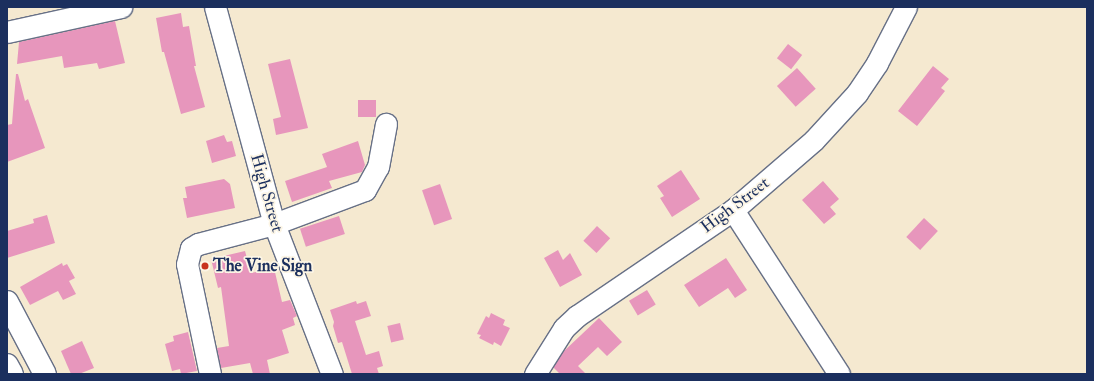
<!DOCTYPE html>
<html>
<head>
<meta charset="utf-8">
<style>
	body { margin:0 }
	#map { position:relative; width:1094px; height:381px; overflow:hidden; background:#f5e9d0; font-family:"IM FELL Double Pica",serif }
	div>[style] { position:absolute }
	.building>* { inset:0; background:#e796bc; transform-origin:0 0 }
	.roads { filter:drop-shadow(1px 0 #677086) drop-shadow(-1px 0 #677086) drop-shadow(0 1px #677086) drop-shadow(0 -1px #677086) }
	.minor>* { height:21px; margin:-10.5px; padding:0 10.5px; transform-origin:10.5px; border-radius:10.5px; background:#fff }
	.highway>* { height:22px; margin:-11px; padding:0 11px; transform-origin:11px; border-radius:11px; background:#fff }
	.dots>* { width:11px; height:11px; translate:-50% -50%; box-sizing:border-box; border:2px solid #fcf5e5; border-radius:50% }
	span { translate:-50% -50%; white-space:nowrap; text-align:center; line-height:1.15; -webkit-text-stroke:3.5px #fcf5e5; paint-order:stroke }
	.street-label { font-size:17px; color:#1b2f5e }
	.poi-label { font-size:17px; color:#1b2f5e; font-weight:700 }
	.left { translate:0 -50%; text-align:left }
	.frame { position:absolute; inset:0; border:8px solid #1b2f5e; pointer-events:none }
</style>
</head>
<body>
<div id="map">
	<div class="building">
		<i style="clip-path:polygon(181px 13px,183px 27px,189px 26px,196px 66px,194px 66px,205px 107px,181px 114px,164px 52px,162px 52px,156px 18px)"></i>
		<i style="clip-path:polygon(115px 21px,125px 63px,99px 69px,97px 63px,64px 68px,62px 56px,17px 64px,19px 42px)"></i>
		<i style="left:788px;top:44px;width:18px;height:18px;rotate:38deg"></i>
		<i style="clip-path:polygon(290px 59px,308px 128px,276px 135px,273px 119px,281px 117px,268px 64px)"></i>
		<i style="clip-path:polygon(933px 66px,949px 79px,941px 88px,945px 91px,917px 126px,898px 111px)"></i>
		<i style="left:797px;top:68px;width:28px;height:27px;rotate:48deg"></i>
		<i style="clip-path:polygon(16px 74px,18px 74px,25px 101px,28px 99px,45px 148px,7px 162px,7px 125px,12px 124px)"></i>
		<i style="left:376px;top:100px;width:17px;height:18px;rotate:90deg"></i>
		<i style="clip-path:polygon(224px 135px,227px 142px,232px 141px,236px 156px,212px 163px,206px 141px)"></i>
		<i style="clip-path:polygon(358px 141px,365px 165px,362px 172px,329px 181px,332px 188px,292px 202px,285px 181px,327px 167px,322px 154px)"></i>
		<i style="clip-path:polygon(681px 170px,700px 199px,672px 217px,660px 198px,664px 196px,657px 186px)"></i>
		<i style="clip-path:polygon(224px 179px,230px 184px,235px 208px,187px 218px,183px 198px,187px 198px,185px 187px)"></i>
		<i style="clip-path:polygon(823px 181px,839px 199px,830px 207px,836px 214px,824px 224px,802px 200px)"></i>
		<i style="left:440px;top:184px;width:37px;height:19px;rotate:71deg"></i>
		<i style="clip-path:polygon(47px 215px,55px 243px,7px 258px,7px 231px,34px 223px,33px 219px)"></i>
		<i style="left:339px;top:216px;width:19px;height:41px;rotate:72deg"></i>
		<i style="left:924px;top:218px;width:19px;height:26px;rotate:43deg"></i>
		<i style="left:597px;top:226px;width:18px;height:20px;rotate:43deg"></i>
		<i style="clip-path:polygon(558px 250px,563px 260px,570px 253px,582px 275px,560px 287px,544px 258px)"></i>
		<i style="clip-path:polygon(245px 251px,251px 273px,274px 268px,282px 302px,290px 300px,297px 316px,293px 318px,295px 325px,282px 330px,289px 353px,267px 360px,270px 374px,253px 374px,250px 363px,221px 368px,217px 348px,229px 346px,221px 287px,218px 288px,211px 259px)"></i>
		<i style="clip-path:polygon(726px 258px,747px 290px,735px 298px,728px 288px,699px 307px,684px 285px)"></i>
		<i style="clip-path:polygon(62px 263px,63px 266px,67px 264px,75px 278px,69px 281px,76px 294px,63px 300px,58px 291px,30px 305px,20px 287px)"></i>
		<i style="left:647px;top:290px;width:17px;height:21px;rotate:59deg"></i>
		<i style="clip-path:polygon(356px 301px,357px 304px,366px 301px,371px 316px,355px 321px,366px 355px,379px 351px,383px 366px,377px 368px,379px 374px,352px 374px,342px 342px,338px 343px,333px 326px,334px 322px,330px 310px)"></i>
		<i style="clip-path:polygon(491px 313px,505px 320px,503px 325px,510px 328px,501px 346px,494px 342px,493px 345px,479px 338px,481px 335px,477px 334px,486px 316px,489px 318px)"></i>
		<i style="clip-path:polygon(599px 318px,622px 342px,607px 356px,598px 347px,578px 366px,586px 374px,560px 374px,553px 367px,563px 352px)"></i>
		<i style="left:400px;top:323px;width:17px;height:13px;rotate:77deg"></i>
		<i style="clip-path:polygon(188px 332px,197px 371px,181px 374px,180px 369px,172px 371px,165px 344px,174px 341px,173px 336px)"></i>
		<i style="clip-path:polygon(82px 341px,94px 368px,79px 374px,71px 374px,61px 351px)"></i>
	</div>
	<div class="roads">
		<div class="minor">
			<i style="left:215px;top:7px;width:225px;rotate:74.8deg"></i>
			<i style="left:274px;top:224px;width:161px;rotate:68.9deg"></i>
			<i style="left:7px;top:32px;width:117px;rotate:-12.4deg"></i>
			<i style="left:733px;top:210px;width:195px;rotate:57.1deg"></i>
			<i style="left:210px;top:374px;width:112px;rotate:-101.8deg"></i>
			<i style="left:187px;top:264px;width:16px;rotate:-76deg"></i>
			<i style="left:191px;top:248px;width:8px;rotate:-30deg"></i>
			<i style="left:198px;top:244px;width:79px;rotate:-14.7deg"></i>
			<i style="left:274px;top:224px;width:97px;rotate:-20.5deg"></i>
			<i style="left:365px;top:190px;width:26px;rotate:-61deg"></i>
			<i style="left:378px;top:167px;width:44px;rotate:-79.5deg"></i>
			<i style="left:535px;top:374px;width:54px;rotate:-57.8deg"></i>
			<i style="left:564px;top:328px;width:18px;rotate:-43deg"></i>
			<i style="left:577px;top:316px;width:189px;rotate:-34.2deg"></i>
			<i style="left:733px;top:210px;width:107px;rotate:-40.8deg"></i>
			<i style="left:814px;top:140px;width:64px;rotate:-47.5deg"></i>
			<i style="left:857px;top:93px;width:36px;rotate:-56deg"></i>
			<i style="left:877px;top:63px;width:63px;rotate:-62.6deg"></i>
		</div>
		<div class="highway">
			<i style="left:7px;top:302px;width:81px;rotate:62.2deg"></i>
			<i style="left:7px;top:365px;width:10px;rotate:61deg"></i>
		</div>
	</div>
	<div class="dots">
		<i style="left:205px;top:266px;background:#c8321e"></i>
	</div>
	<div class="street-label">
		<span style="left:267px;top:193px;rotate:74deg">High Street</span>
		<span style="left:735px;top:205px;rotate:-37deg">High Street</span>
	</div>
	<div class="poi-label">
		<span class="left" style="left:213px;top:266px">The Vine Sign</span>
	</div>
	<div class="frame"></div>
</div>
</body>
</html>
